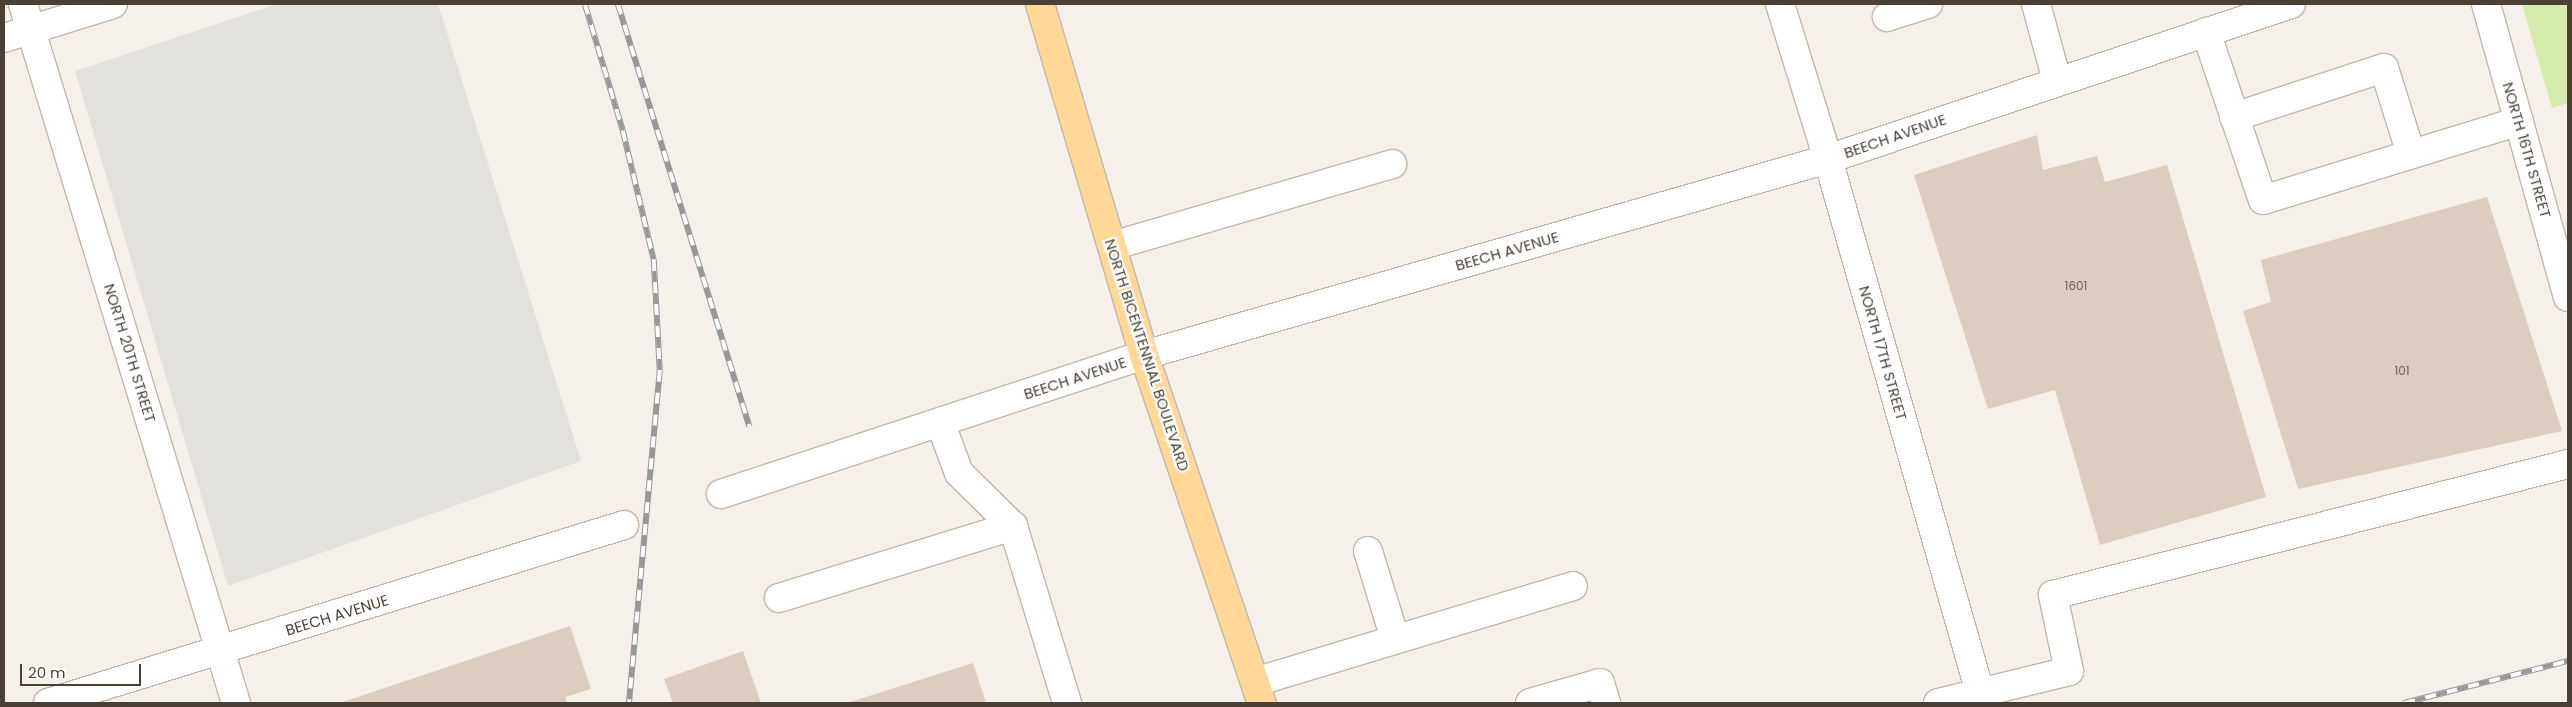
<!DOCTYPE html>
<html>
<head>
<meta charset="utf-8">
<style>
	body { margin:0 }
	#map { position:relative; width:2572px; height:707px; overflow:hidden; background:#f5f0e9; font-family:Poppins,sans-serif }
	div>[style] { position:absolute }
	.green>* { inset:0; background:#d6ecaf }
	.parking>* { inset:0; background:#e3e1dd }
	.building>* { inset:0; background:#dbcec0 }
	.roads { filter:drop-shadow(1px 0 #c2b7aa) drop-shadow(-1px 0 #c2b7aa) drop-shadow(0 1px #c2b7aa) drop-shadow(0 -1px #c2b7aa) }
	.minor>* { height:28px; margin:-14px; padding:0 14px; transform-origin:14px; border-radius:14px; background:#fff }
	.major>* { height:28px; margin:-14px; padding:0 14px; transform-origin:14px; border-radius:14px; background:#ffd898 }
	.rail>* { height:5.5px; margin-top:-2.75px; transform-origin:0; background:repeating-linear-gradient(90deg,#fff 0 11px,#989898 0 22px); box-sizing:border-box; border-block:1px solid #989898 }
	span { translate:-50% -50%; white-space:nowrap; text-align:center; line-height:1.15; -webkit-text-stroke:4.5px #fff; paint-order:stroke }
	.number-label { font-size:12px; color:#6e6458 }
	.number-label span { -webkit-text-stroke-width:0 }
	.street-label { font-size:15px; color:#4a4036 }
	.frame { position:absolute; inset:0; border:5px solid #4a4036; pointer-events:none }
	.scale { position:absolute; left:20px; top:664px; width:121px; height:22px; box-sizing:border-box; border:2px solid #4a4036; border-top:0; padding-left:6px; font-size:15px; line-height:18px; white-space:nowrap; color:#4a4036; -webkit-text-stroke:4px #fff; paint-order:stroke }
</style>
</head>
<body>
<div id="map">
	<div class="green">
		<i style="clip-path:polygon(2522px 4px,2568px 4px,2568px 103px,2552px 108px)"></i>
	</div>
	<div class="parking">
		<i style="clip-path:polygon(277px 4px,438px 4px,581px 461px,228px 586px,75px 71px)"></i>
	</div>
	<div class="building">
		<i style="clip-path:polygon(2037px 135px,2043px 170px,2097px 156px,2105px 182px,2167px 165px,2266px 497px,2100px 545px,2055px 390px,1988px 409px,1914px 175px)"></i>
		<i style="clip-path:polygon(2487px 197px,2562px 431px,2298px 489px,2243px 311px,2271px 302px,2261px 260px)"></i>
		<i style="clip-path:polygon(570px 626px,591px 689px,565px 697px,567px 703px,340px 703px)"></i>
		<i style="clip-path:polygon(743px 651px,761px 703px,673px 703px,664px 679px)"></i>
		<i style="clip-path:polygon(973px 663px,986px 703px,847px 703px)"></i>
	</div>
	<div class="roads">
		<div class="minor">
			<i style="left:23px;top:4px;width:731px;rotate:73.05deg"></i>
			<i style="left:1780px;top:4px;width:162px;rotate:72.8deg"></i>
			<i style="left:1828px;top:159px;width:566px;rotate:74.1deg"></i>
			<i style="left:2036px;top:4px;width:80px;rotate:74.7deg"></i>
			<i style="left:2486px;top:4px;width:304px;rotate:74.4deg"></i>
			<i style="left:1887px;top:17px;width:43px;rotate:-17.6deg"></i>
			<i style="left:2206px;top:32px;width:177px;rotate:71.3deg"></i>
			<i style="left:2263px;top:200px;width:268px;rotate:-17.1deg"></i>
			<i style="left:4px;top:38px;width:114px;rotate:-17.3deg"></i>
			<i style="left:2234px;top:117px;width:158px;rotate:-18.1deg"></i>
			<i style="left:2384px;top:68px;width:90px;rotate:72.6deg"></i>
			<i style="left:1112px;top:246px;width:292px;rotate:-16.3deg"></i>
			<i style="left:940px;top:422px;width:54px;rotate:69.6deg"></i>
			<i style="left:959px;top:473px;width:76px;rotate:44.5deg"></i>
			<i style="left:1013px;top:526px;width:185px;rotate:73deg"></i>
			<i style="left:721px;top:494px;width:445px;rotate:-18.2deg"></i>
			<i style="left:1144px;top:355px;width:712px;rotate:-15.99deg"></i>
			<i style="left:1828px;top:159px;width:488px;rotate:-18.5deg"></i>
			<i style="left:1368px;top:551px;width:92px;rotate:72.9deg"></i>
			<i style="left:779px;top:598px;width:245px;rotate:-17.1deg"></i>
			<i style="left:1255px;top:682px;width:332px;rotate:-16.8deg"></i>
			<i style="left:48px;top:703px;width:603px;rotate:-17.17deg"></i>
			<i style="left:1530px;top:703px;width:73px;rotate:-15.9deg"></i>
			<i style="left:1600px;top:683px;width:21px;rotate:73deg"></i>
			<i style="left:1938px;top:703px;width:135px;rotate:-13.7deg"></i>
			<i style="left:2069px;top:671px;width:78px;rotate:-101.9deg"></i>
			<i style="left:2053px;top:595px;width:531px;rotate:-14.27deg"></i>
		</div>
		<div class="major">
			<i style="left:1040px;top:4px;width:366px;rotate:73.5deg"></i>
			<i style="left:1144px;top:355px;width:367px;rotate:71.3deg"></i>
		</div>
	</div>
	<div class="rail">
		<i style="left:585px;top:4px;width:133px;rotate:73.3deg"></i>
		<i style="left:623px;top:131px;width:133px;rotate:76.5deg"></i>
		<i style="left:654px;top:260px;width:111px;rotate:86.9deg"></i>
		<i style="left:660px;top:371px;width:333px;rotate:95.3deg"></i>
		<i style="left:618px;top:4px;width:443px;rotate:72.7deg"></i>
		<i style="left:2404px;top:703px;width:169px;rotate:-14.4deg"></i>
	</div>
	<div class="number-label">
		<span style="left:2076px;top:286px">1601</span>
		<span style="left:2402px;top:371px">101</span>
	</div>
	<div class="street-label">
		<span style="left:1895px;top:136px;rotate:-19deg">BEECH AVENUE</span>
		<span style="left:2527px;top:150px;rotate:74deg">NORTH 16TH STREET</span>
		<span style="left:1507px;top:251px;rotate:-16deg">BEECH AVENUE</span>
		<span style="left:130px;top:353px;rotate:73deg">NORTH 20TH STREET</span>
		<span style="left:1883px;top:353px;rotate:74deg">NORTH 17TH STREET</span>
		<span style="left:1147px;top:355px;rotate:72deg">NORTH BICENTENNIAL BOULEVARD</span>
		<span style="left:1075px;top:378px;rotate:-18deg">BEECH AVENUE</span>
		<span style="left:337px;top:615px;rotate:-17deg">BEECH AVENUE</span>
	</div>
	<div class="frame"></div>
	<div class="scale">20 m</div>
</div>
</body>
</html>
